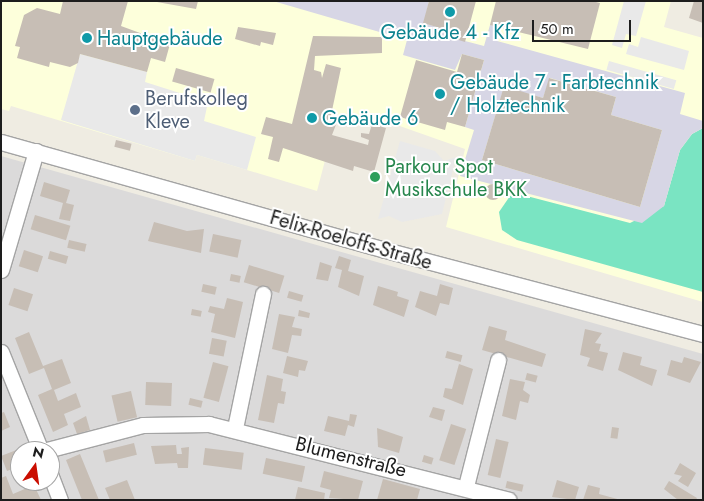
<!DOCTYPE html>
<html>
<head>
<meta charset="utf-8">
<style>
	body { margin:0 }
	#map { position:relative; width:704px; height:501px; overflow:hidden; background:#efece2; font-family:Jost,sans-serif }
	div>[style] { position:absolute }
	.residential>* { inset:0; background:#dbdada }
	.education>* { inset:0; background:#fdffdb }
	.pitch>* { inset:0; background:#7ae4c2 }
	.parking>* { inset:0; background:#e9e9e9; transform-origin:0 0 }
	.plaza>* { inset:0; background:#d7d6e5 }
	.building>* { inset:0; background:#c7beb5; transform-origin:0 0 }
	.round { border-radius:50% }
	.roads { filter:drop-shadow(1px 0 #a4a4a4) drop-shadow(-1px 0 #a4a4a4) drop-shadow(0 1px #a4a4a4) drop-shadow(0 -1px #a4a4a4) }
	.minor>* { height:15px; margin:-7.5px; padding:0 7.5px; transform-origin:7.5px; border-radius:7.5px; background:#fff }
	.dots>* { width:14px; height:14px; translate:-50% -50%; box-sizing:border-box; border:2px solid #fff; border-radius:50% }
	span { translate:-50% -50%; white-space:nowrap; text-align:center; line-height:1.15; -webkit-text-stroke:4px #fff; paint-order:stroke }
	.culture-label { font-size:20px; color:#0d838f }
	.left { translate:0 -50%; text-align:left }
	.service-label { font-size:20px; color:#4e5e75 }
	.leisure-label { font-size:20px; color:#27864d }
	.street-label { font-size:20px; color:#1d1d1d }
	.frame { position:absolute; inset:0; border:2px solid #1d1d1d; pointer-events:none }
	.north { position:absolute; left:10px; top:441px; width:50px; height:50px; box-sizing:border-box; background:#fff; border:1px solid #a5a5a5; border-radius:50%; rotate:14deg; font-size:14px; font-weight:700; line-height:20px; text-align:center; color:#1d1d1d }
	.north::after { content:''; display:block; margin:auto; width:18px; height:22px; background:#ca0d00; clip-path:polygon(50% 0,100% 100%,50% 72%,0 100%) }
	.scale { position:absolute; left:532px; top:20px; width:99px; height:22px; box-sizing:border-box; border:2px solid #1d1d1d; border-top:0; padding-left:6px; font-size:15px; line-height:18px; white-space:nowrap; color:#1d1d1d; -webkit-text-stroke:4px #fff; paint-order:stroke }
</style>
</head>
<body>
<div id="map">
	<div class="residential">
		<i style="clip-path:polygon(evenodd,1px 156px,703px 354px,703px 500px,1px 500px,1px 156px,20px 451px,50px 451px,50px 481px,20px 481px,20px 451px)"></i>
	</div>
	<div class="education">
		<i style="clip-path:polygon(1px 1px,671px 1px,664px 27px,703px 38px,703px 302px,446px 227px,465px 149px,394px 124px,337px 115px,317px 191px,197px 155px,195px 161px,11px 106px,9px 111px,1px 109px)"></i>
	</div>
	<div class="pitch">
		<i style="clip-path:polygon(703px 128px,703px 292px,517px 240px,502px 230px,499px 212px,510px 196px,519px 194px,630px 223px,664px 206px,680px 150px,692px 134px)"></i>
	</div>
	<div class="parking">
		<i style="clip-path:polygon(624px 1px,646px 1px,636px 36px,626px 34px,622px 48px,612px 45px)"></i>
		<i style="clip-path:polygon(641px 37px,689px 51px,684px 70px,626px 54px,629px 44px,638px 47px)"></i>
		<i style="clip-path:polygon(80px 54px,147px 72px,145px 82px,208px 102px,204px 121px,256px 137px,247px 170px,197px 155px,195px 161px,61px 120px)"></i>
		<i style="left:609px;top:61px;width:70px;height:9px;rotate:16deg"></i>
		<i style="clip-path:polygon(400px 141px,435px 151px,444px 161px,456px 157px,442px 214px,402px 222px,389px 216px,378px 219px)"></i>
	</div>
	<div class="plaza">
		<i style="clip-path:polygon(evenodd,273px 1px,429px 1px,424px 23px,447px 30px,446px 36px,484px 46px,490px 25px,501px 27px,497px 41px,685px 93px,680px 114px,703px 121px,703px 128px,692px 134px,680px 150px,664px 206px,642px 223px,460px 176px,474px 130px,465px 127px,484px 60px,462px 54px,455px 70px,403px 55px,407px 40px,273px 1px,550px 78px,616px 97px,611px 115px,662px 130px,640px 207px,482px 160px,504px 87px,543px 98px,550px 78px)"></i>
	</div>
	<div class="building">
		<i style="clip-path:polygon(63px 1px,128px 1px,121px 26px,170px 44px,165px 62px,151px 58px,147px 72px,80px 54px,78px 63px,70px 67px,50px 62px,49px 67px,17px 58px,20px 47px,15px 46px,24px 15px,37px 8px,60px 14px)"></i>
		<i style="clip-path:polygon(198px 1px,196px 9px,157px 2px,157px 1px)"></i>
		<i style="clip-path:polygon(429px 1px,476px 1px,465px 42px,446px 36px,447px 30px,423px 23px)"></i>
		<i style="clip-path:polygon(496px 1px,592px 1px,600px 3px,588px 49px,490px 25px)"></i>
		<i style="clip-path:polygon(694px 1px,703px 1px,703px 23px,689px 18px)"></i>
		<i style="clip-path:polygon(238px 27px,276px 33px,273px 45px,261px 42px,260px 46px,235px 39px)"></i>
		<i style="clip-path:polygon(313px 36px,382px 37px,382px 53px,315px 56px,314px 70px,321px 72px,322px 78px,326px 64px,341px 68px,330px 120px,337px 122px,332px 135px,368px 145px,369px 140px,361px 137px,361px 133px,369px 134px,372px 124px,386px 128px,374px 172px,354px 166px,353px 171px,283px 148px,279px 162px,268px 159px,273px 137px,261px 134px,266px 117px,292px 124px)"></i>
		<i style="clip-path:polygon(462px 54px,484px 60px,465px 127px,447px 122px,445px 130px,400px 117px,416px 60px,457px 72px)"></i>
		<i style="left:176px;top:68px;width:40px;height:14px;rotate:16deg"></i>
		<i style="clip-path:polygon(549px 78px,616px 97px,611px 115px,662px 130px,640px 207px,482px 160px,504px 86px,543px 98px)"></i>
		<i style="left:116px;top:140px;width:16px;height:7px;rotate:14deg"></i>
		<i style="clip-path:polygon(44px 182px,70px 190px,66px 203px,74px 205px,70px 221px,59px 219px,63px 203px,40px 196px)"></i>
		<i class="round" style="left:485px;top:184px;width:16px;height:16px"></i>
		<i style="left:35px;top:215px;width:37px;height:15px;rotate:17deg"></i>
		<i style="clip-path:polygon(154px 222px,187px 231px,204px 229px,201px 253px,148px 241px)"></i>
		<i style="left:213px;top:234px;width:29px;height:18px;rotate:12deg"></i>
		<i style="left:69px;top:240px;width:18px;height:8px;rotate:13deg"></i>
		<i style="left:24px;top:250px;width:20px;height:17px;rotate:18deg"></i>
		<i style="left:50px;top:251px;width:19px;height:8px;rotate:16deg"></i>
		<i style="clip-path:polygon(339px 256px,351px 260px,348px 271px,364px 276px,359px 296px,338px 287px,342px 270px,335px 268px)"></i>
		<i style="clip-path:polygon(320px 262px,332px 266px,328px 281px,316px 279px)"></i>
		<i style="left:249px;top:265px;width:37px;height:18px;rotate:17deg"></i>
		<i style="left:231px;top:274px;width:10px;height:7px;rotate:11deg"></i>
		<i style="left:203px;top:284px;width:14px;height:8px;rotate:12deg"></i>
		<i style="clip-path:polygon(440px 284px,453px 288px,449px 305px,440px 303px,436px 316px,415px 307px,420px 291px,437px 296px)"></i>
		<i style="clip-path:polygon(378px 286px,398px 292px,397px 296px,409px 300px,404px 317px,373px 305px)"></i>
		<i style="left:14px;top:288px;width:20px;height:18px;rotate:18deg"></i>
		<i style="left:289px;top:291px;width:15px;height:7px;rotate:16deg"></i>
		<i style="clip-path:polygon(227px 298px,243px 302px,235px 338px,211px 332px,215px 314px,208px 312px,210px 306px,224px 309px)"></i>
		<i style="left:192px;top:309px;width:10px;height:6px;rotate:11deg"></i>
		<i style="clip-path:polygon(299px 310px,310px 313px,309px 318px,298px 316px)"></i>
		<i style="clip-path:polygon(279px 314px,295px 317px,292px 327px,302px 329px,301px 336px,292px 335px,288px 353px,272px 349px)"></i>
		<i style="clip-path:polygon(489px 326px,507px 331px,505px 340px,546px 354px,542px 367px,482px 350px)"></i>
		<i style="clip-path:polygon(585px 329px,602px 333px,595px 343px,601px 344px,599px 351px,608px 353px,603px 371px,587px 366px,590px 358px,580px 355px)"></i>
		<i style="clip-path:polygon(29px 332px,43px 366px,62px 359px,71px 383px,54px 390px,58px 401px,76px 393px,81px 407px,64px 414px,68px 425px,53px 432px,38px 395px,52px 389px,44px 368px,29px 374px,15px 338px)"></i>
		<i style="left:212px;top:338px;width:15px;height:16px;rotate:11deg"></i>
		<i style="left:447px;top:351px;width:16px;height:7px;rotate:15deg"></i>
		<i style="clip-path:polygon(623px 352px,642px 357px,640px 365px,657px 370px,652px 386px,618px 370px)"></i>
		<i style="clip-path:polygon(287px 356px,308px 361px,305px 371px,299px 370px,298px 377px,283px 373px)"></i>
		<i style="clip-path:polygon(684px 357px,701px 362px,690px 383px,667px 375px,671px 360px,682px 363px)"></i>
		<i style="left:213px;top:362px;width:16px;height:37px;rotate:15deg"></i>
		<i style="clip-path:polygon(459px 364px,473px 369px,463px 405px,443px 397px,445px 388px,452px 389px)"></i>
		<i style="left:527px;top:373px;width:11px;height:7px;rotate:15deg"></i>
		<i style="clip-path:polygon(267px 375px,283px 379px,281px 391px,286px 392px,284px 404px,278px 403px,274px 423px,258px 420px)"></i>
		<i style="clip-path:polygon(510px 379px,525px 382px,523px 390px,530px 395px,528px 403px,520px 401px,516px 420px,502px 416px)"></i>
		<i style="left:146px;top:382px;width:26px;height:23px;rotate:2deg"></i>
		<i style="left:131px;top:391px;width:27px;height:20px;rotate:77deg"></i>
		<i style="left:190px;top:398px;width:13px;height:7px;rotate:13deg"></i>
		<i style="clip-path:polygon(433px 407px,445px 410px,442px 421px,429px 417px)"></i>
		<i style="clip-path:polygon(4px 412px,10px 427px,1px 431px,1px 413px)"></i>
		<i style="clip-path:polygon(350px 414px,357px 415px,354px 427px,348px 425px,345px 436px,324px 431px,328px 416px,349px 421px)"></i>
		<i style="clip-path:polygon(86px 416px,90px 430px,77px 434px,73px 423px)"></i>
		<i style="left:451px;top:424px;width:16px;height:38px;rotate:18deg"></i>
		<i style="left:612px;top:427px;width:7px;height:11px;rotate:8deg"></i>
		<i style="clip-path:polygon(377px 428px,403px 437px,399px 453px,378px 447px)"></i>
		<i style="left:496px;top:439px;width:13px;height:37px;rotate:13deg"></i>
		<i style="left:134px;top:443px;width:12px;height:32px;rotate:76deg"></i>
		<i style="clip-path:polygon(176px 445px,177px 454px,182px 454px,181px 448px,189px 447px,188px 468px,178px 468px,177px 463px,155px 464px,151px 446px)"></i>
		<i style="left:205px;top:448px;width:39px;height:17px;rotate:7deg"></i>
		<i style="clip-path:polygon(19px 449px,20px 466px,7px 471px,1px 456px)"></i>
		<i style="clip-path:polygon(80px 454px,89px 476px,99px 500px,82px 500px,66px 460px)"></i>
		<i style="left:424px;top:455px;width:10px;height:7px;rotate:17deg"></i>
		<i style="left:266px;top:458px;width:40px;height:16px;rotate:12deg"></i>
		<i style="clip-path:polygon(680px 463px,696px 473px,688px 487px,678px 481px,682px 476px,674px 474px)"></i>
		<i style="clip-path:polygon(324px 471px,363px 481px,358px 500px,329px 498px,331px 490px,320px 487px)"></i>
		<i style="clip-path:polygon(6px 476px,13px 494px,34px 485px,41px 500px,1px 499px,1px 478px)"></i>
		<i style="clip-path:polygon(383px 479px,420px 489px,417px 500px,377px 500px)"></i>
		<i style="clip-path:polygon(127px 480px,135px 500px,110px 500px,105px 488px)"></i>
		<i style="clip-path:polygon(557px 480px,579px 487px,575px 500px,552px 497px)"></i>
		<i style="left:507px;top:481px;width:17px;height:7px;rotate:13deg"></i>
		<i style="clip-path:polygon(669px 481px,697px 498px,696px 500px,678px 500px,664px 489px)"></i>
		<i style="clip-path:polygon(588px 485px,600px 488px,599px 494px,621px 500px,583px 500px)"></i>
		<i style="clip-path:polygon(298px 487px,325px 493px,324px 500px,295px 500px)"></i>
	</div>
	<div class="roads">
		<div class="minor">
			<i style="left:1px;top:142px;width:399px;rotate:15.7deg"></i>
			<i style="left:385px;top:250px;width:329px;rotate:14.8deg"></i>
			<i style="left:1px;top:270px;width:124px;rotate:-73.6deg"></i>
			<i style="left:1px;top:352px;width:107px;rotate:68deg"></i>
			<i style="left:235px;top:428px;width:137px;rotate:-78.2deg"></i>
			<i style="left:43px;top:451px;width:103px;rotate:-14.6deg"></i>
			<i style="left:143px;top:425px;width:66px;rotate:-0.9deg"></i>
			<i style="left:209px;top:424px;width:309px;rotate:14.2deg"></i>
			<i style="left:50px;top:474px;width:28px;rotate:69deg"></i>
			<i style="left:466px;top:486px;width:130px;rotate:-75.7deg"></i>
		</div>
	</div>
	<div class="dots">
		<i style="left:450px;top:12px;background:#0f9aa8"></i>
		<i style="left:87px;top:38px;background:#0f9aa8"></i>
		<i style="left:440px;top:94px;background:#0f9aa8"></i>
		<i style="left:135px;top:110px;background:#5c6f8a"></i>
		<i style="left:312px;top:118px;background:#0f9aa8"></i>
		<i style="left:375px;top:177px;background:#2e9e5b"></i>
	</div>
	<div class="culture-label">
		<span style="left:450px;top:32px">Gebäude 4 - Kfz</span>
		<span class="left" style="left:97px;top:38px">Hauptgebäude</span>
		<span class="left" style="left:450px;top:94px">Gebäude 7 - Farbtechnik<br>/ Holztechnik</span>
		<span class="left" style="left:322px;top:118px">Gebäude 6</span>
	</div>
	<div class="service-label">
		<span class="left" style="left:145px;top:110px">Berufskolleg<br>Kleve</span>
	</div>
	<div class="leisure-label">
		<span class="left" style="left:385px;top:178px">Parkour Spot<br>Musikschule BKK</span>
	</div>
	<div class="street-label">
		<span style="left:351px;top:240px;rotate:16deg">Felix-Roeloffs-Straße</span>
		<span style="left:351px;top:457px;rotate:14deg">Blumenstraße</span>
	</div>
	<div class="frame"></div>
	<div class="north">N</div>
	<div class="scale">50 m</div>
</div>
</body>
</html>
